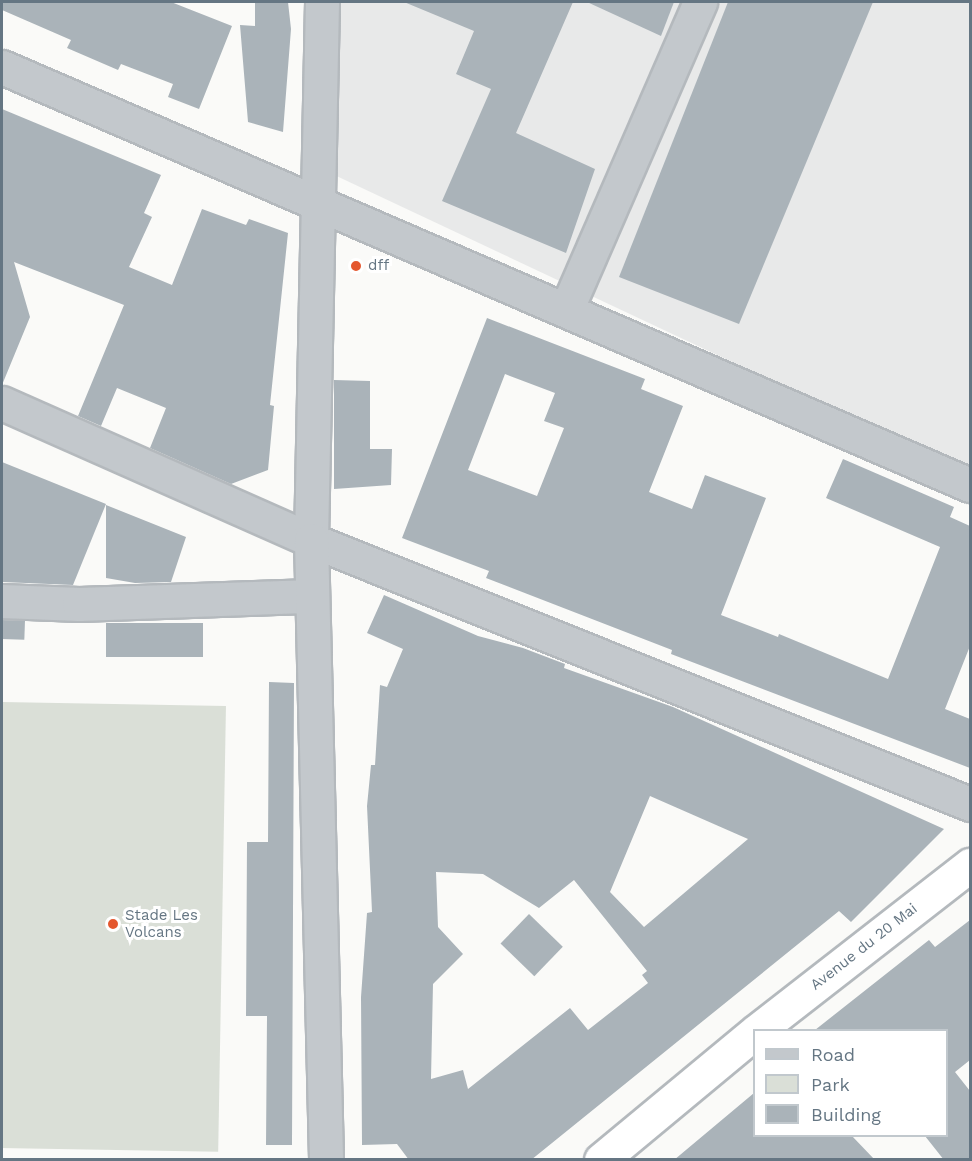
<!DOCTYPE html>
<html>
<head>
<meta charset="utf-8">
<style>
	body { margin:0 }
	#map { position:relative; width:972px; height:1161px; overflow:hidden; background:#fafaf8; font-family:"Work Sans",sans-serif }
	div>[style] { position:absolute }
	.built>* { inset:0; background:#e8e9e9 }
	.green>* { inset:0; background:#dadfd7; transform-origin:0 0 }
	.building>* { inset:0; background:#aab3b9; transform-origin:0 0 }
	.roads { filter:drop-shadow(2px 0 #b4b9bd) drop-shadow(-2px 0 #b4b9bd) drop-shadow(0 2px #b4b9bd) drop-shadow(0 -2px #b4b9bd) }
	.minor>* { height:33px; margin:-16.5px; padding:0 16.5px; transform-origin:16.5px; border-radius:16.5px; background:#c3c8cc }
	.tertiary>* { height:33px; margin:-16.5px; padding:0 16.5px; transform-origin:16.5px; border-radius:16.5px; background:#c3c8cc }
	.trunk>* { height:33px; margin:-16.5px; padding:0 16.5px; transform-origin:16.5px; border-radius:16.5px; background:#fff }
	.dots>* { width:16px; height:16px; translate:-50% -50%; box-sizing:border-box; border:3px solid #fff; border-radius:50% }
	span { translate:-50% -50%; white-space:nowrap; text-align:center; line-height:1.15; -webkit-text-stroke:6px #fff; paint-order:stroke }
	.poi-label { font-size:15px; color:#657683 }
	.left { translate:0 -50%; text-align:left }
	.street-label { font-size:15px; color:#657683 }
	.frame { position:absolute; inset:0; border:3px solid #657683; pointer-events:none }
	.legend { position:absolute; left:753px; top:1029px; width:195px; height:108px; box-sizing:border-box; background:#fff; border:2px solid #c1c8cd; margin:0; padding:8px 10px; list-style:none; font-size:18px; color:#657683 }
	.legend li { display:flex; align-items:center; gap:12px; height:30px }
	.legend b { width:30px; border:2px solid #c1c8cd }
</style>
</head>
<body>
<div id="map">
	<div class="built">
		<i style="clip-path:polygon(339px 2px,970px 2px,970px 474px,328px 172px)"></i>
	</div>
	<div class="green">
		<i style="left:2px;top:702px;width:224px;height:446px;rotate:1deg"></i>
	</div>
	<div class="building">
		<i style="clip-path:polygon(2px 2px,171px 2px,232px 26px,199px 109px,168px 97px,173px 84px,121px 64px,118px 70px,67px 48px,71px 40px,2px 10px)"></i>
		<i style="clip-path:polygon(255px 2px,288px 2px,291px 29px,283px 132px,248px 122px,240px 25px,255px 26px)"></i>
		<i style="clip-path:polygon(404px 2px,573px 2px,516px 133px,595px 169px,566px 253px,442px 201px,491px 89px,456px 74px,474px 31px)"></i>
		<i style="clip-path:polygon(587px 2px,674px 2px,661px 36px)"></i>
		<i style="clip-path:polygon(728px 2px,873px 2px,739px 324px,619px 277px)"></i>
		<i style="clip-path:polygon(2px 109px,161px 175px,144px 213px,152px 217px,129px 267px,172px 285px,202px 209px,246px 225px,249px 219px,288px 233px,270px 405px,274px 406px,268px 470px,231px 484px,150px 448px,166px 408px,117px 388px,101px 426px,78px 416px,124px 305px,14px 262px,30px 317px,2px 385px)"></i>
		<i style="clip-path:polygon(evenodd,487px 318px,645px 379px,641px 389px,683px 406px,649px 492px,692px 509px,705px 475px,766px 498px,721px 615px,778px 637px,779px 634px,888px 679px,940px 547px,826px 498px,843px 459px,954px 507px,950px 517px,970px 526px,970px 646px,945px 709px,970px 719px,970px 768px,671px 654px,672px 650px,486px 578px,489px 571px,402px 538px,487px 318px,505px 374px,555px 393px,544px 421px,564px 428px,537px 496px,468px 470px,505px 374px)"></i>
		<i style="clip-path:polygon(334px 380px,370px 381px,370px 449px,392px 449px,391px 485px,334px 489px)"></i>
		<i style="clip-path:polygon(2px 462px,106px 504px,73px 585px,2px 582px)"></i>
		<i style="clip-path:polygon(106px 505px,186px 537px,171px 582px,135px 583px,106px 578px)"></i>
		<i style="clip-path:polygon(evenodd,384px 595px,478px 636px,523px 648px,565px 664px,564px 668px,673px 707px,944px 829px,851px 922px,839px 911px,531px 1160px,409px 1160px,397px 1144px,362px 1145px,361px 997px,367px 913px,372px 912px,367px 806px,371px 765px,375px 765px,380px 685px,387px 687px,403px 649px,367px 633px,384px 595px,650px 796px,748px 839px,644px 927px,610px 892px,650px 796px,384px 595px,436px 872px,483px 874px,539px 908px,574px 880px,647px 971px,642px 975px,648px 983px,588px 1030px,570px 1008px,468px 1089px,463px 1070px,431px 1079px,433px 984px,463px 954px,438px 927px,436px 872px)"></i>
		<i style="left:2px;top:620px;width:23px;height:19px;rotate:2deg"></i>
		<i style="left:106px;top:623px;width:97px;height:34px"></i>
		<i style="clip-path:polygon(269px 682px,294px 683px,292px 1145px,266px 1145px,267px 1016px,246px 1016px,247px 842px,268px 842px)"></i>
		<i style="left:529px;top:914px;width:47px;height:41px;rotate:44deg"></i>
		<i style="clip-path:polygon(970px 920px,970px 1060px,955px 1072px,970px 1091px,970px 1160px,944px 1160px,925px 1136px,946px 1136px,946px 1030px,815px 1030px,929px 940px,935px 947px)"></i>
		<i style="clip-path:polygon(754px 1093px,754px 1136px,852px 1136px,875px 1160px,674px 1160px)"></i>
	</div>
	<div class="roads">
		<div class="minor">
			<i style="left:567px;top:308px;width:334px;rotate:-66.5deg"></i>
			<i style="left:2px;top:403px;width:338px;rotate:23.9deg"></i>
			<i style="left:311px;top:540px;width:710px;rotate:21.83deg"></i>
			<i style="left:2px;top:601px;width:77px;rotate:2.2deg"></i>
			<i style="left:79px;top:604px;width:233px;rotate:-2deg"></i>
		</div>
		<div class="tertiary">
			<i style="left:322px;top:2px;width:538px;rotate:91.17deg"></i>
			<i style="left:311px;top:540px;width:620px;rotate:88.61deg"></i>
			<i style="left:2px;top:67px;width:1054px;rotate:23.36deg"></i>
		</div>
		<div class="trunk">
			<i style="left:758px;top:1030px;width:269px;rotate:-37.9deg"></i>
			<i style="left:601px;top:1160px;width:199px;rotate:-39.7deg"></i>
		</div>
	</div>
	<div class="dots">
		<i style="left:356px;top:266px;background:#e4572e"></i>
		<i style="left:113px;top:924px;background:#e4572e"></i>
	</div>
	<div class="poi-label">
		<span class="left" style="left:368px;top:266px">dff</span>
		<span class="left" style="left:125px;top:924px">Stade Les<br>Volcans</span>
	</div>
	<div class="street-label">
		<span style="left:864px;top:947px;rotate:-38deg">Avenue du 20 Mai</span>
	</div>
	<div class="frame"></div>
	<ul class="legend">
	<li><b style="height:8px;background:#c3c8cc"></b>Road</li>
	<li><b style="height:16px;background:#dadfd7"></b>Park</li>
	<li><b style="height:16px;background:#aab3b9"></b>Building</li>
	</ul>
</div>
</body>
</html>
